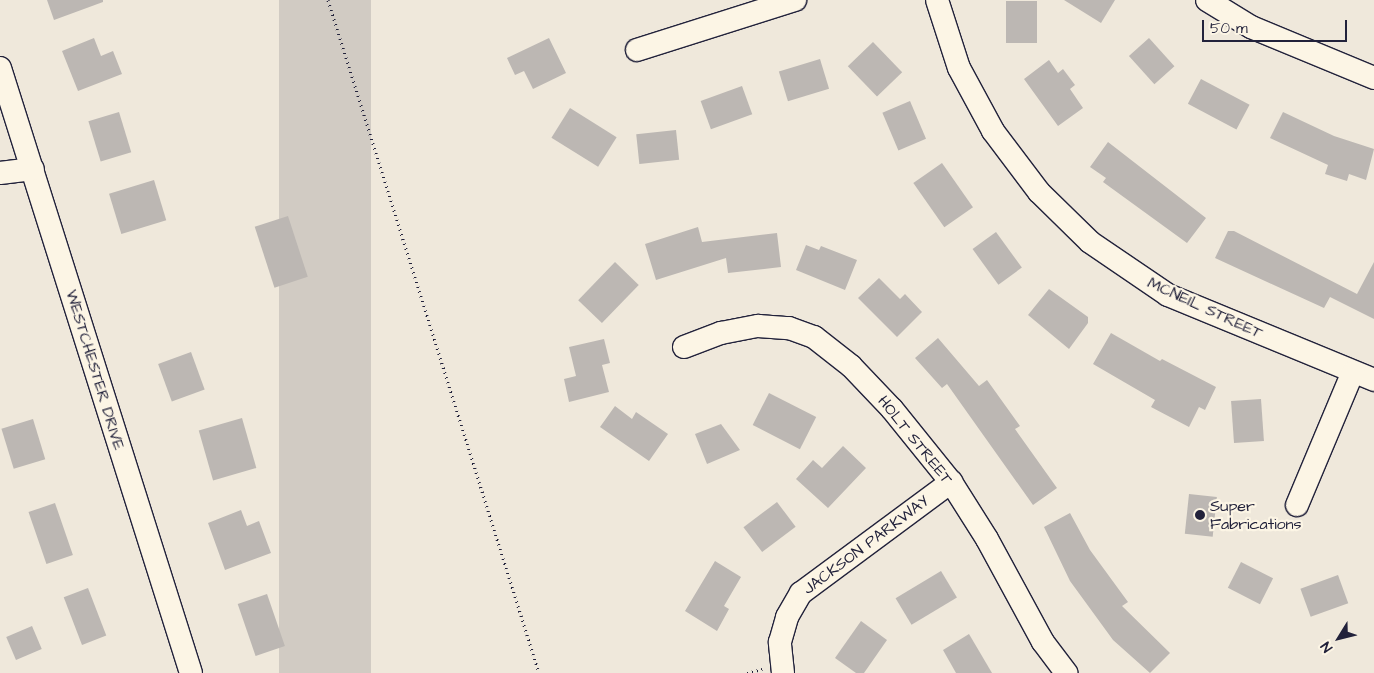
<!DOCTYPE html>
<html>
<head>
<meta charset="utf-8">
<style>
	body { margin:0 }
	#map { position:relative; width:1374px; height:673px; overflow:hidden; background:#efe8db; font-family:"Architects Daughter",sans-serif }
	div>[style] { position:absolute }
	.green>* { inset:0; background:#d1cbc3; transform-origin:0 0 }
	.building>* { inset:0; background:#bcb7b3; transform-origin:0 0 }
	.path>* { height:3px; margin-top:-1.5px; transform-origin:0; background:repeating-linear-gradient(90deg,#22223b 0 1px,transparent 0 5px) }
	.roads { filter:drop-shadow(1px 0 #22223b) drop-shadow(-1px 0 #22223b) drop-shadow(0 1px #22223b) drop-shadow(0 -1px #22223b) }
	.minor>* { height:22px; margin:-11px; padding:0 11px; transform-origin:11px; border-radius:11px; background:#fcf5e5 }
	.dots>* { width:14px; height:14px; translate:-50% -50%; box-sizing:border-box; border:2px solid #fcf5e5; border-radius:50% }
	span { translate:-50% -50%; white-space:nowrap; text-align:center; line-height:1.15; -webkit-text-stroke:4.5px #fcf5e5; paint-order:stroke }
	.street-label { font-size:16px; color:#22223b }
	.poi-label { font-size:16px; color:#22223b }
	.left { translate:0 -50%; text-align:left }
	.north { position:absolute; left:1314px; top:613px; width:50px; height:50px; -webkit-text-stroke:4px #fcf5e5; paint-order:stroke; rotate:234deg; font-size:14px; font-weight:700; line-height:20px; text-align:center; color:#22223b }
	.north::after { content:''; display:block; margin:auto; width:18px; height:22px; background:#22223b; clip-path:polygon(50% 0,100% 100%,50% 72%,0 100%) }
	.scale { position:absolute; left:1202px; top:20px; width:145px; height:22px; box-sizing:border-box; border:2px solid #22223b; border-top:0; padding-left:6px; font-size:15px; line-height:18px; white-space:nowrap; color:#22223b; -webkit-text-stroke:4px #fcf5e5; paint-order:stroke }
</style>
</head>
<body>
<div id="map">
	<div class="green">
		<i style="left:279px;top:0;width:92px;height:704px"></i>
	</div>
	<div class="building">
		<i style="clip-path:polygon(47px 0,103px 0,103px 2px,54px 20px)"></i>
		<i style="clip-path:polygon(1064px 0,1115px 0,1101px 23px)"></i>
		<i style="left:1006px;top:1px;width:31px;height:42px"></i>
		<i style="clip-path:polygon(94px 38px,101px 56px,113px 51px,122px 74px,78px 91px,62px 51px)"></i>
		<i style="clip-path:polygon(549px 38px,566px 73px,533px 89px,524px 71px,515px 75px,507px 58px)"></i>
		<i style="left:1149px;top:38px;width:38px;height:27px;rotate:48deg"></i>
		<i style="left:873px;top:42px;width:42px;height:35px;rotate:46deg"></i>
		<i style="left:820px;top:59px;width:31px;height:43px;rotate:73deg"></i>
		<i style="clip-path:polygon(1049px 60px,1058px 73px,1063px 69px,1075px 85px,1070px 89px,1083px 108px,1058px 126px,1024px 79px)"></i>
		<i style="left:1201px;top:79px;width:55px;height:28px;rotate:28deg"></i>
		<i style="left:742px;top:86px;width:30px;height:44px;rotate:70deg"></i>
		<i style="left:910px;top:101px;width:41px;height:30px;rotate:67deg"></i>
		<i style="left:570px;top:108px;width:55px;height:35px;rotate:32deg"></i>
		<i style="left:119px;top:112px;width:42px;height:32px;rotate:73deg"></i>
		<i style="clip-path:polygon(1283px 112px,1334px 136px,1374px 149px,1366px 180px,1349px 174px,1347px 181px,1325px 174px,1328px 165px,1270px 138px)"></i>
		<i style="left:676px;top:130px;width:30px;height:40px;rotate:84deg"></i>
		<i style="clip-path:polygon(1108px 142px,1206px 218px,1187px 243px,1103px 182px,1106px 178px,1090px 167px)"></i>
		<i style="left:942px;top:163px;width:54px;height:35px;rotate:55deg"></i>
		<i style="left:154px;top:180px;width:42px;height:47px;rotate:73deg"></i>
		<i style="left:288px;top:216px;width:64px;height:35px;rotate:72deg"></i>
		<i style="clip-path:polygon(698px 227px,702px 242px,777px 233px,781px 267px,728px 273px,726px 258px,656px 280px,645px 244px)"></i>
		<i style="clip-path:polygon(1228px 231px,1234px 231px,1357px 294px,1374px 262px,1374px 319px,1330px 297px,1324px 308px,1215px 258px)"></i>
		<i style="left:996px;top:232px;width:44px;height:29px;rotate:54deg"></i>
		<i style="clip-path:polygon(806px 245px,819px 250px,821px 246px,857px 260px,845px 290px,796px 270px)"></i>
		<i style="left:615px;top:262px;width:33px;height:53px;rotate:44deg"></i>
		<i style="clip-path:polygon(879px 278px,900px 299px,905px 294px,922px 312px,897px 337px,858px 298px)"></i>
		<i style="clip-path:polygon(1049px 289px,1088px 317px,1088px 323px,1069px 349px,1028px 315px)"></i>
		<i style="clip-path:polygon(1111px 333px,1160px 361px,1162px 359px,1216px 387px,1205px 410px,1199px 407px,1189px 427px,1151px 407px,1155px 400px,1093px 364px)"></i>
		<i style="clip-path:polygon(938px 338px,979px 386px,987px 380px,1020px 426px,1015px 429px,1057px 488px,1033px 505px,947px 384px,942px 388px,915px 358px)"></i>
		<i style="clip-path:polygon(604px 339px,610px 363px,602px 365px,609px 392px,569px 402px,564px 379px,576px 376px,569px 347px)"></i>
		<i style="left:191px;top:352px;width:40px;height:35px;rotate:70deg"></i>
		<i style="left:769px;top:393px;width:53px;height:36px;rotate:27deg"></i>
		<i style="left:1261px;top:399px;width:42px;height:30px;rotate:86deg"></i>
		<i style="clip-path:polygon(615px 406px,632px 419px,636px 412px,668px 434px,649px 461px,600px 427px)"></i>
		<i style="left:242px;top:418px;width:52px;height:45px;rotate:74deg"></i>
		<i style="left:33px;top:419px;width:42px;height:33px;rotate:73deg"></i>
		<i style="clip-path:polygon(721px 424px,740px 450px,707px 464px,695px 434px)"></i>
		<i style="clip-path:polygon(843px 446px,866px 468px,828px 508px,796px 479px,813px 460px,822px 468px)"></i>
		<i style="left:1189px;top:494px;width:28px;height:40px;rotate:6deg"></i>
		<i style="left:777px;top:502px;width:31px;height:42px;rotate:53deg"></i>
		<i style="left:55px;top:503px;width:55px;height:28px;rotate:71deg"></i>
		<i style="clip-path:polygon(241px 510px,247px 526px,259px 521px,271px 553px,225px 570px,208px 523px)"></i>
		<i style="clip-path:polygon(1070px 513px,1090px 550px,1128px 602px,1122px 606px,1170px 653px,1150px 673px,1113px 640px,1070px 581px,1044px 527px)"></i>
		<i style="clip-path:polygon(715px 561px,741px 577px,724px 606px,729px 609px,717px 631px,685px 611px)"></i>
		<i style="left:1241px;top:562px;width:36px;height:29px;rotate:27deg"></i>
		<i style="left:941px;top:571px;width:31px;height:53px;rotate:59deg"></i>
		<i style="left:1338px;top:575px;width:30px;height:40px;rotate:70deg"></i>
		<i style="left:88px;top:588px;width:51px;height:26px;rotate:69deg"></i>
		<i style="left:267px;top:594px;width:55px;height:31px;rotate:71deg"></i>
		<i style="clip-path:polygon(861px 621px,887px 640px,864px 673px,856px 673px,835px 658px)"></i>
		<i style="left:32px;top:626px;width:25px;height:28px;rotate:67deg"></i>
		<i style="clip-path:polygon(969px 634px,992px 673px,956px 673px,943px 650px)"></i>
	</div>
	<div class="path">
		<i style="left:328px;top:0;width:705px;rotate:72.59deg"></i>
		<i style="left:747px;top:673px;width:16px;rotate:-15deg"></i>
	</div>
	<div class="roads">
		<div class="minor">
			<i style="left:937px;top:0;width:71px;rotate:72.1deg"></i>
			<i style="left:959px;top:68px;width:72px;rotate:61.6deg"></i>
			<i style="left:993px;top:131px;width:76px;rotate:53deg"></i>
			<i style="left:1039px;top:192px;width:71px;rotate:44.4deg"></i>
			<i style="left:1090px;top:242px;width:94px;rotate:34.2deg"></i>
			<i style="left:1168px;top:295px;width:223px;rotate:22.4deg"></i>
			<i style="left:1207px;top:0;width:52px;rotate:31.5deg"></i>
			<i style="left:1251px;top:27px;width:133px;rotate:22.5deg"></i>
			<i style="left:637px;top:50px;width:166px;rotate:-17.6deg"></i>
			<i style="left:0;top:68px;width:634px;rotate:72.48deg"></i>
			<i style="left:0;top:173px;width:33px;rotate:-7deg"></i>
			<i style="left:684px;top:347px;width:40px;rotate:-21deg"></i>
			<i style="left:721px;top:333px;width:38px;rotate:-11deg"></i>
			<i style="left:758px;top:326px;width:31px;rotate:4deg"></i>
			<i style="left:789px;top:328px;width:27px;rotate:20deg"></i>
			<i style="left:814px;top:337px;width:47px;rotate:38.1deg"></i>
			<i style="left:851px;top:366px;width:59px;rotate:46.4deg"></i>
			<i style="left:892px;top:409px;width:94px;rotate:51.1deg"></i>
			<i style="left:951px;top:482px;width:67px;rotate:57.7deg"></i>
			<i style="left:987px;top:539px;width:117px;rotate:61.5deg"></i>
			<i style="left:1043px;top:642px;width:39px;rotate:53deg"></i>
			<i style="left:1297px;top:505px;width:144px;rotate:-67.2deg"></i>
			<i style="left:783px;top:673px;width:31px;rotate:-96deg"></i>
			<i style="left:780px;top:642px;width:26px;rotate:-74deg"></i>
			<i style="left:787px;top:617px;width:28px;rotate:-60deg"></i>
			<i style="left:801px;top:593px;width:187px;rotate:-36.5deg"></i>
		</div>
	</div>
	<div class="dots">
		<i style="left:1200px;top:515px;background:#22223b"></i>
	</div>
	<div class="street-label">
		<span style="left:1205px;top:308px;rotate:25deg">MCNEIL STREET</span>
		<span style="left:95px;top:370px;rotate:73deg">WESTCHESTER DRIVE</span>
		<span style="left:915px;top:440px;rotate:51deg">HOLT STREET</span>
		<span style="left:866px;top:545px;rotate:-37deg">JACKSON PARKWAY</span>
	</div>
	<div class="poi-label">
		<span class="left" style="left:1210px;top:515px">Super<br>Fabrications</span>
	</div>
	<div class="north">N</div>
	<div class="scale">50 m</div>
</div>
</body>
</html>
